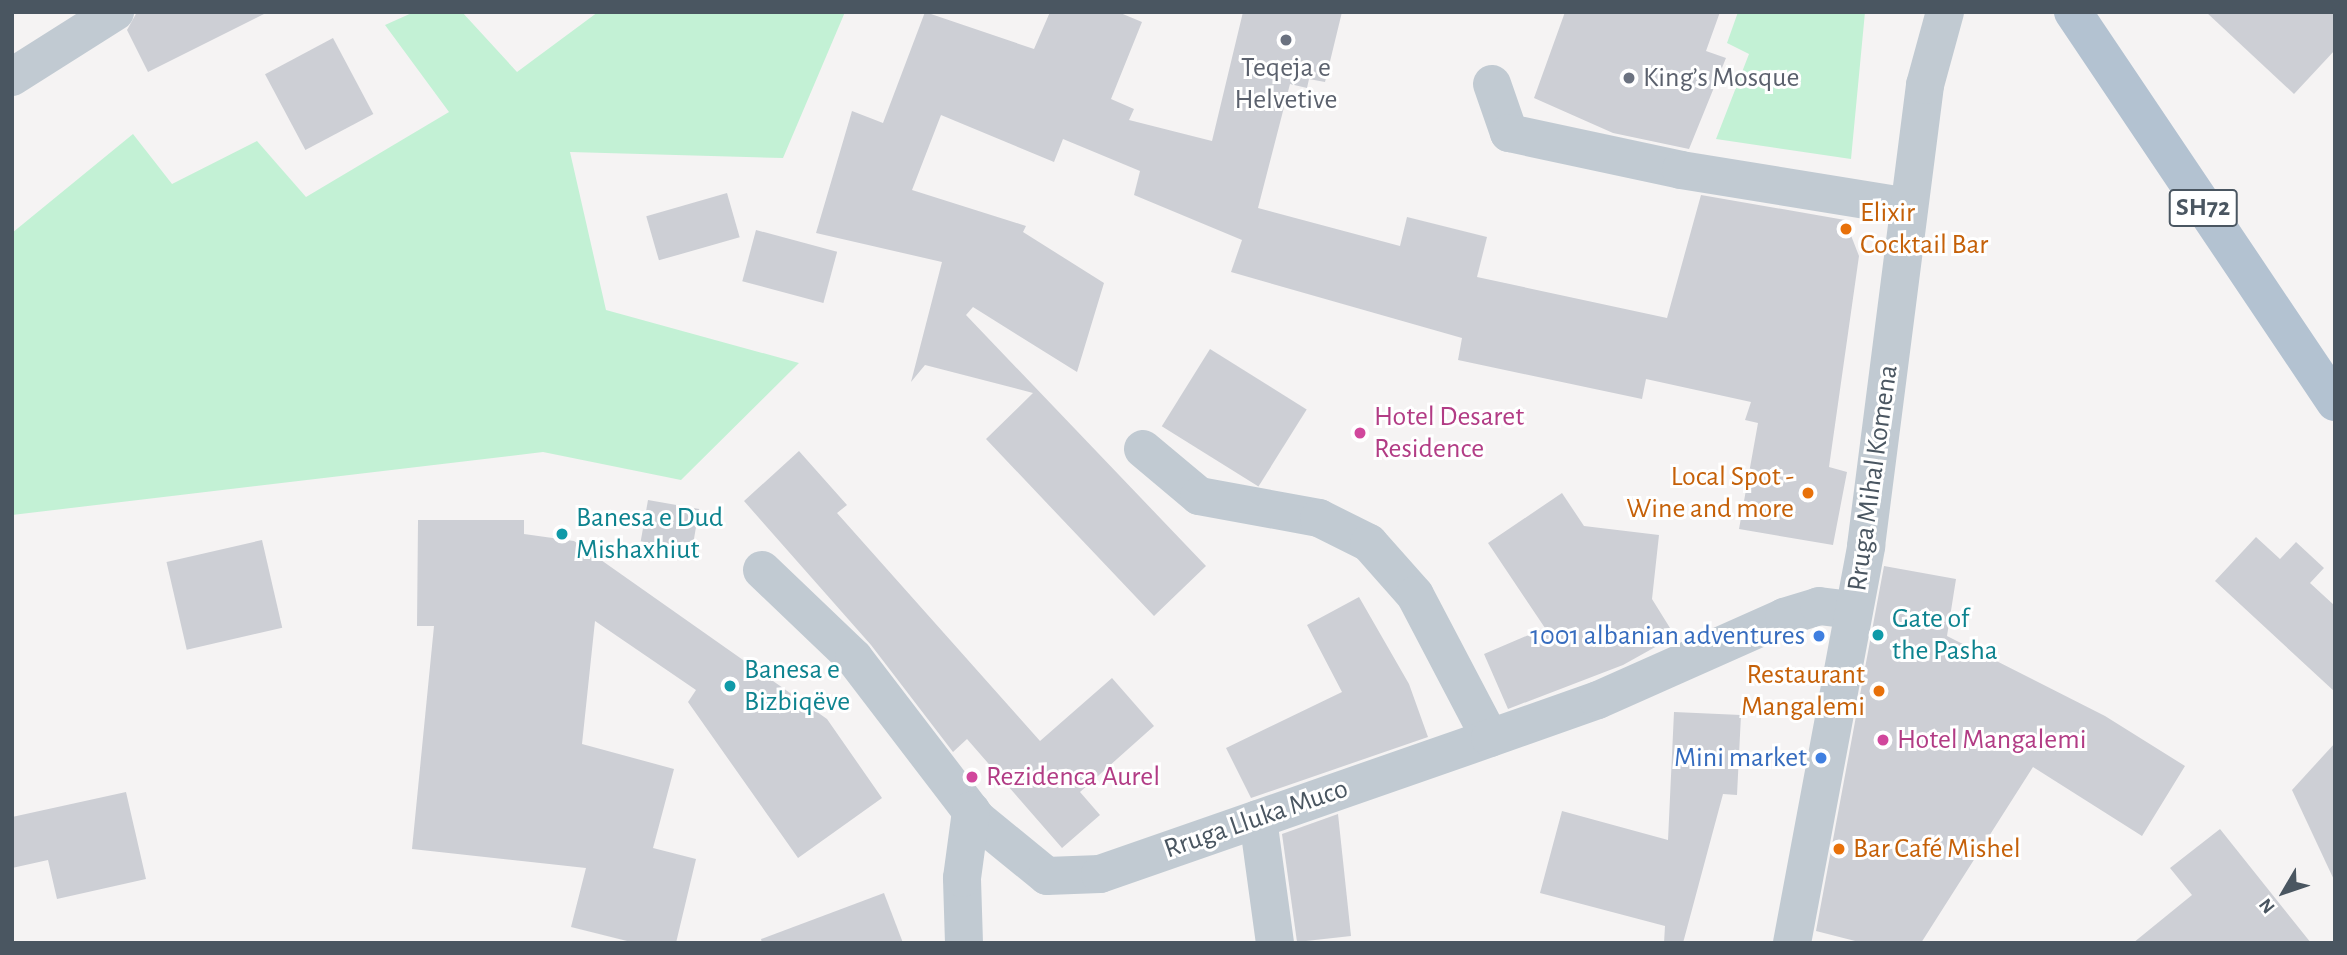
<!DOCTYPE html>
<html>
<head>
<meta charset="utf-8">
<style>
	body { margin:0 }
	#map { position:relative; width:2347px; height:955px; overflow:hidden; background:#f5f3f3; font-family:"Alegreya Sans",sans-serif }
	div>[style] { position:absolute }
	.green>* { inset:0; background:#c3f1d5 }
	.building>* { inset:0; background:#cdcfd5; transform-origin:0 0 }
	.minor>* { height:38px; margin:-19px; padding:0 19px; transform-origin:19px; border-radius:19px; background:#c1cad2 }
	.major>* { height:38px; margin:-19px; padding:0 19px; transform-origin:19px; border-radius:19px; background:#b3c2d1 }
	.dots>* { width:19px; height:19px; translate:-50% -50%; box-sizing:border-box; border:4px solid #fff; border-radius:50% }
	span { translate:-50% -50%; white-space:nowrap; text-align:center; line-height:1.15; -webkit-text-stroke:6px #fff; paint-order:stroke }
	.shield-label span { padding:2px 5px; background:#fff; border:2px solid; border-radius:5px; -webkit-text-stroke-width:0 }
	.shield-label { font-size:26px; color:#4a5661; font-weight:700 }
	.worship-label { font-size:28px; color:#5b616d }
	.left { translate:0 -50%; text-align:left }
	.food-label { font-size:28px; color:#c56008 }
	.right { translate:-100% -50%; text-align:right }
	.hotel-label { font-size:28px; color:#b23c85 }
	.street-label { font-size:28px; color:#4a5661 }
	.culture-label { font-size:28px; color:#0d838f }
	.shop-label { font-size:28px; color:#366cbe }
	.frame { position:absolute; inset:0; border:14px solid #4a5661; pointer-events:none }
	.north { position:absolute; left:2249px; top:857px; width:70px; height:70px; -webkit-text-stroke:5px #fff; paint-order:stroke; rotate:231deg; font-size:19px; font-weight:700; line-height:28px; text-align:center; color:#4a5661 }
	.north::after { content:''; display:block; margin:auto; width:24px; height:32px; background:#4a5661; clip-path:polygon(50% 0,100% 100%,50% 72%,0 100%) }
</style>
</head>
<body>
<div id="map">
	<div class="green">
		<i style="clip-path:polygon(414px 12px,462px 12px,517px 72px,598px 12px,845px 12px,783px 158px,570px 152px,606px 310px,799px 363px,681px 480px,543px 452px,12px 515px,12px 233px,133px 134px,172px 184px,257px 141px,306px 197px,449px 112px,385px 25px)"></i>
		<i style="clip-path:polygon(1738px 12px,1865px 12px,1851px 159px,1716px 139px,1749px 54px,1727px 43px)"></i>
	</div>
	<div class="building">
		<i style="clip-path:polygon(137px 12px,268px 12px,148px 72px,127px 30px)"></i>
		<i style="clip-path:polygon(925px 12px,1034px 49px,1050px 12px,1118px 12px,1142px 22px,1111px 99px,1134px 109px,1129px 120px,1212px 141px,1243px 12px,1342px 12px,1325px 82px,1309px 79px,1307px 88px,1290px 84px,1258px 208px,1400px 246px,1407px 217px,1487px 237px,1477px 277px,1667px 318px,1701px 195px,1845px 220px,1859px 256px,1829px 467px,1847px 472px,1833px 545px,1739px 529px,1758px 423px,1745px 420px,1751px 402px,1646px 379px,1642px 399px,1458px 360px,1462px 338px,1231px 272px,1242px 240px,1134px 195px,1140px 171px,1063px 139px,1054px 162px,941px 115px,912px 190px,1026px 226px,1023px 232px,1104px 283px,1077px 372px,973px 307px,966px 315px,1206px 566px,1154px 616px,986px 439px,1033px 393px,925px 365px,911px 382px,942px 262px,816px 233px,852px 111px,883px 123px)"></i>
		<i style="clip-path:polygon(1565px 12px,1720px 12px,1706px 51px,1726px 58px,1689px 149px,1613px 133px,1534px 98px)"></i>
		<i style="clip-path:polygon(2206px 12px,2335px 12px,2335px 50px,2294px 94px)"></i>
		<i style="left:333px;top:38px;width:86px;height:77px;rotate:62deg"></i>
		<i style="left:727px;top:193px;width:46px;height:84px;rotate:74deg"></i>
		<i style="left:756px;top:230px;width:84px;height:53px;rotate:15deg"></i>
		<i style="left:1210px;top:349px;width:114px;height:91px;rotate:32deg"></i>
		<i style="clip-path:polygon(799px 451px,847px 505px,837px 513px,1040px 741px,1112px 678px,1154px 726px,1080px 792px,1100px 815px,1062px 848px,967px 739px,953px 752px,871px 645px,744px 501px)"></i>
		<i style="clip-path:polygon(1562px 493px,1584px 526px,1659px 535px,1652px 599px,1675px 636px,1623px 665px,1508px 709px,1484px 654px,1545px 628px,1488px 543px)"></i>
		<i style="left:648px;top:500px;width:52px;height:42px;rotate:10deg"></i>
		<i style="clip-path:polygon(418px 520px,524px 520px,524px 534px,574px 541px,827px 719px,882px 798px,798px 858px,688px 702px,696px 690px,595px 621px,582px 744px,674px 769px,653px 848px,696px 859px,676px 943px,635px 943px,571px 927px,586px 868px,412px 849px,434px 626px,417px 626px)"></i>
		<i style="clip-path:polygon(2256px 537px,2280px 559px,2296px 542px,2324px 568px,2310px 583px,2335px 606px,2335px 692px,2215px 581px)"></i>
		<i style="left:262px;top:540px;width:90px;height:98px;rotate:77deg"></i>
		<i style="clip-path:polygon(1884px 566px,1956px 579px,1947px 636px,2105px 716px,2185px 766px,2142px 836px,2033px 767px,1921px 943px,1863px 943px,1816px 931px)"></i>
		<i style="clip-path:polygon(1359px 597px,1409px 684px,1428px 737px,1251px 798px,1226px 748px,1342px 692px,1307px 625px)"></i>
		<i style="clip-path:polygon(1674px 712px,1741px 715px,1737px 795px,1723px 794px,1683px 943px,1664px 943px,1665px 926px,1540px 893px,1562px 811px,1668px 840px)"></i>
		<i style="clip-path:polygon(2335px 743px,2335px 882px,2292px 790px)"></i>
		<i style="clip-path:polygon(126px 792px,146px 879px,57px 899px,48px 860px,12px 868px,12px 817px)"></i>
		<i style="clip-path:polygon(1338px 814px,1351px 936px,1297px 942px,1282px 834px)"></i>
		<i style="clip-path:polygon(2220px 829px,2311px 943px,2133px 943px,2192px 895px,2170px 868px)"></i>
		<i style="clip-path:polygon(884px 893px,903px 943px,762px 943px,761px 939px)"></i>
	</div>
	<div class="minor">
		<i style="left:12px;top:77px;width:122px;rotate:-32.3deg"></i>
		<i style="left:1492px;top:84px;width:52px;rotate:70.9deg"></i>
		<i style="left:1509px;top:133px;width:176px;rotate:12.1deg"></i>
		<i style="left:1681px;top:170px;width:231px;rotate:9.2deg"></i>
		<i style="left:1143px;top:449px;width:73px;rotate:40deg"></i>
		<i style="left:1199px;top:496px;width:122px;rotate:10.4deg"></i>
		<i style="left:1319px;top:518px;width:56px;rotate:26.6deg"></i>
		<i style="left:1369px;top:543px;width:69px;rotate:48.5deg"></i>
		<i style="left:1415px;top:595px;width:161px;rotate:62.3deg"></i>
		<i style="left:762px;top:570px;width:127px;rotate:43.7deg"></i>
		<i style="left:854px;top:658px;width:203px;rotate:52.6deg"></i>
		<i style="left:977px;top:819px;width:90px;rotate:39.2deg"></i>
		<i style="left:1047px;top:876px;width:53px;rotate:-2.2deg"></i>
		<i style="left:1100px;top:874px;width:413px;rotate:-19.2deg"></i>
		<i style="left:1490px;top:738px;width:114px;rotate:-19.4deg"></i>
		<i style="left:1598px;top:700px;width:204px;rotate:-24deg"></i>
		<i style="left:1784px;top:617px;width:37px;rotate:-17deg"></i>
		<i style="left:1819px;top:606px;width:35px;rotate:7deg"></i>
		<i style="left:1258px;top:819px;width:125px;rotate:82.2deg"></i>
		<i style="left:964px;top:943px;width:65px;rotate:-91.8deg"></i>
		<i style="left:962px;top:878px;width:68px;rotate:-82.3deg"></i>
		<i style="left:1792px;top:943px;width:404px;rotate:-79.4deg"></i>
		<i style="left:1866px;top:546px;width:465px;rotate:-82.7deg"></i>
		<i style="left:1925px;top:85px;width:76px;rotate:-74.7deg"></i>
	</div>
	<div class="major">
		<i style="left:2073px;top:12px;width:470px;rotate:56.1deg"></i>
	</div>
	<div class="dots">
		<i style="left:1286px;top:40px;background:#6b7280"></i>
		<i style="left:1629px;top:78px;background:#6b7280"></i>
		<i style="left:1846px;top:229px;background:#e8710a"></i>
		<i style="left:1360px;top:433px;background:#d1479c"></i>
		<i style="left:1808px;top:493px;background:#e8710a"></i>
		<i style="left:562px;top:534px;background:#0f9aa8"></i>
		<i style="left:1878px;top:635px;background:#0f9aa8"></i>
		<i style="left:1819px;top:636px;background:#3f7fe0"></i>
		<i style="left:730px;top:686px;background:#0f9aa8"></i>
		<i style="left:1879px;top:691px;background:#e8710a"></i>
		<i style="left:1883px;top:740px;background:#d1479c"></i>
		<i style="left:1821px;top:758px;background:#3f7fe0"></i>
		<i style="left:972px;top:777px;background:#d1479c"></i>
		<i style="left:1839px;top:849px;background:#e8710a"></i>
	</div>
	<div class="shield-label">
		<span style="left:2203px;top:208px">SH72</span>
	</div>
	<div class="worship-label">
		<span style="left:1286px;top:84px">Teqeja e<br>Helvetive</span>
		<span class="left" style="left:1643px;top:78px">King’s Mosque</span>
	</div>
	<div class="food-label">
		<span class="left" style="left:1860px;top:229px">Elixir<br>Cocktail Bar</span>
		<span class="right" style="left:1794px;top:493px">Local Spot -<br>Wine and more</span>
		<span class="right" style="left:1865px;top:691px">Restaurant<br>Mangalemi</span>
		<span class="left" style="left:1853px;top:849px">Bar Café Mishel</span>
	</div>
	<div class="hotel-label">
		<span class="left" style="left:1374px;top:433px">Hotel Desaret<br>Residence</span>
		<span class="left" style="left:1897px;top:740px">Hotel Mangalemi</span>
		<span class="left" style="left:986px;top:777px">Rezidenca Aurel</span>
	</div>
	<div class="street-label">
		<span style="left:1873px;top:478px;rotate:-82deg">Rruga Mihal Komena</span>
		<span style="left:1256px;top:819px;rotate:-19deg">Rruga Lluka Muco</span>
	</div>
	<div class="culture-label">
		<span class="left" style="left:576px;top:534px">Banesa e Dud<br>Mishaxhiut</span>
		<span class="left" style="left:1892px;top:635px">Gate of<br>the Pasha</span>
		<span class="left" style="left:744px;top:686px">Banesa e<br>Bizbiqëve</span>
	</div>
	<div class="shop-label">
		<span class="right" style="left:1805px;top:636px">1001 albanian adventures</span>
		<span class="right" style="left:1807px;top:758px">Mini market</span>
	</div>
	<div class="frame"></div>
	<div class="north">N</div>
</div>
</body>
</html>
